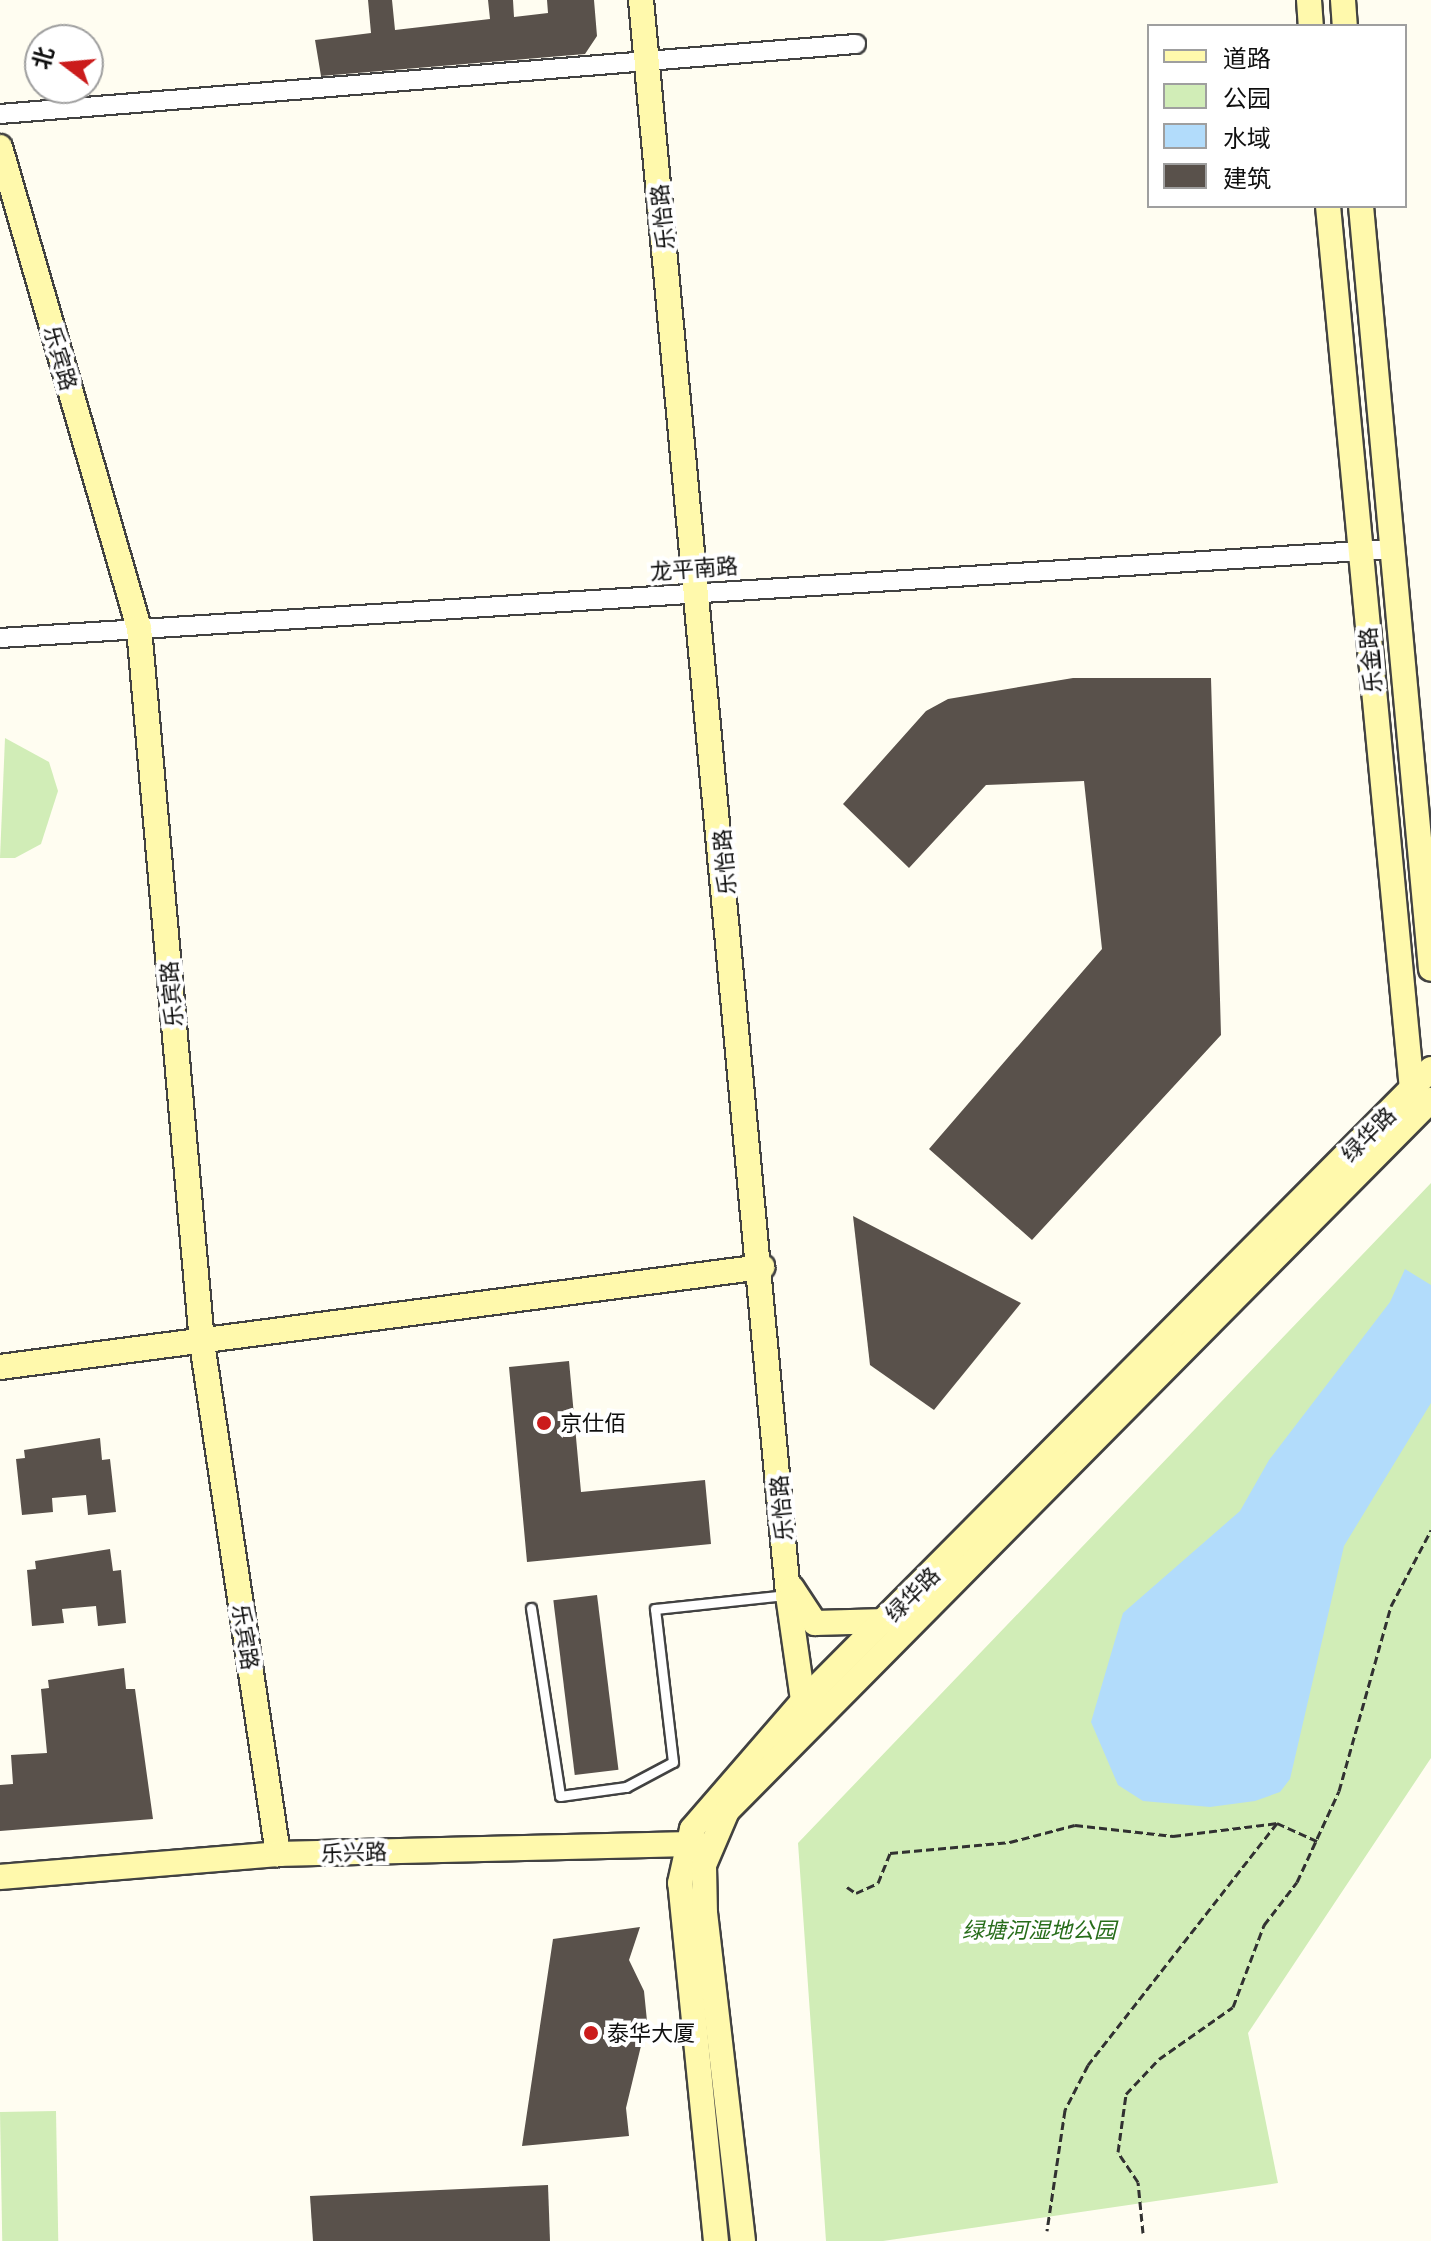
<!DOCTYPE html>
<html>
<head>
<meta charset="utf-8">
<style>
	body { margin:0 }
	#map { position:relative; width:1431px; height:2241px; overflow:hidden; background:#fffdf1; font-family:"PT Serif","Noto Sans SC",serif }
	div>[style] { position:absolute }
	.green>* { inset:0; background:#d1edb7; transform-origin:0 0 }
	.water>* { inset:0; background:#b2dcfb }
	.building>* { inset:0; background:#59514b; transform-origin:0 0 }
	.path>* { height:3px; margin-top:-1.5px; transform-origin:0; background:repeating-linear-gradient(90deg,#313131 0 8px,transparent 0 12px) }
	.roads { filter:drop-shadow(2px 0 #424242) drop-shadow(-2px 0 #424242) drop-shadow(0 2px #424242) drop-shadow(0 -2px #424242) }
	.lane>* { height:9px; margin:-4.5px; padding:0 4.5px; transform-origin:4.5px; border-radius:4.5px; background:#fff }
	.street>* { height:18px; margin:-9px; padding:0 9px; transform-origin:9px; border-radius:9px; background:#fff }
	.secondary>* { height:24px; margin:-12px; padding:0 12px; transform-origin:12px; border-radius:12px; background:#fff9ac }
	.dots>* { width:22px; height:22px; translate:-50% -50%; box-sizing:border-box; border:4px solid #fff; border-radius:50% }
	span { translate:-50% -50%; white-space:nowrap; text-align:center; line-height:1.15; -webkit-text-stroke:8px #fff; paint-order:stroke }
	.street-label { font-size:22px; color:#0f0f0f }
	.poi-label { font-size:22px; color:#0f0f0f }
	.left { translate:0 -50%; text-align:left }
	.park-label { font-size:22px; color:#276d1a; font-style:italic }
	.legend { position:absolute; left:1147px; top:24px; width:260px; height:184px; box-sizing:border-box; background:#fff; border:2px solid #9f9f9f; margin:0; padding:10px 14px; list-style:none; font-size:24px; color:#0f0f0f }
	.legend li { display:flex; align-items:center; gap:16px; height:40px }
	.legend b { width:40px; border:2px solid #9f9f9f }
	.north { position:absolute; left:24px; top:24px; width:80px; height:80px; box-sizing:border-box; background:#fff; border:2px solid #9f9f9f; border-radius:50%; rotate:286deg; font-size:22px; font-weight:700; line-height:32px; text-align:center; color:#0f0f0f }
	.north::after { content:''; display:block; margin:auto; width:28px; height:36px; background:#cb1c1c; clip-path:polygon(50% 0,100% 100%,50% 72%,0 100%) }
</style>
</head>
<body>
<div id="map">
	<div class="green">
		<i style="clip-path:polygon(5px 738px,49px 762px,58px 791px,41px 844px,15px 858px,0 858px)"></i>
		<i style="clip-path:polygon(1431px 1183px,1431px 1758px,1248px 2033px,1278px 2183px,883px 2241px,826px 2241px,798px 1843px)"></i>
		<i style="left:56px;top:2111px;width:130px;height:56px;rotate:89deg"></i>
	</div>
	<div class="water">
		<i style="clip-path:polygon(1405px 1269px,1431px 1285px,1431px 1403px,1344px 1546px,1290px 1779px,1280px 1792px,1255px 1801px,1210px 1807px,1143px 1801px,1118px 1785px,1091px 1722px,1123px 1613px,1240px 1511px,1269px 1460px,1390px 1302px)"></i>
	</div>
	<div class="building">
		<i style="clip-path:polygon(368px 0,392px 0,395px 30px,490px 19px,488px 0,513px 0,514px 17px,548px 13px,547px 0,594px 0,597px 36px,585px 54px,321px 76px,315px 40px,371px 33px)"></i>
		<i style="clip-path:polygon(1073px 678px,1211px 678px,1221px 1035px,1032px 1240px,929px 1149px,1102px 949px,1084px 781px,986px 785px,909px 868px,843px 804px,926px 711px,948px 699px)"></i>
		<i style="clip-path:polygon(853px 1216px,1021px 1303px,934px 1410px,870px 1365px)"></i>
		<i style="clip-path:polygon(569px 1361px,581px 1492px,705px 1480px,711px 1544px,527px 1562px,509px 1367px)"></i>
		<i style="clip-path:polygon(100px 1438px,102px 1460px,110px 1459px,116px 1512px,88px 1515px,86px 1495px,52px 1498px,53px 1512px,22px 1515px,16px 1459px,25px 1458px,24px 1450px)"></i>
		<i style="clip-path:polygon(110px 1549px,113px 1571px,121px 1570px,126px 1623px,98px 1626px,96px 1606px,62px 1609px,64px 1623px,32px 1626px,27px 1570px,36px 1569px,35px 1561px)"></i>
		<i style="left:597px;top:1595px;width:176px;height:44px;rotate:83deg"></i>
		<i style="clip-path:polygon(124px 1668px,126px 1689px,135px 1689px,153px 1819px,0 1831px,0 1785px,13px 1784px,11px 1755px,47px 1753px,41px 1689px,49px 1688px,48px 1680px)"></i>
		<i style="clip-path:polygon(640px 1927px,629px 1960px,644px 1991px,647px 2021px,626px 2108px,629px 2136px,522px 2146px,553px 1939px)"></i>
		<i style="clip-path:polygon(548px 2185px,550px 2241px,313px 2241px,310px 2196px)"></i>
	</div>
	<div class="path">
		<i style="left:1277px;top:1823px;width:44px;rotate:24.2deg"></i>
		<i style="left:847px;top:1887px;width:11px;rotate:34deg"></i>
		<i style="left:856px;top:1893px;width:24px;rotate:-24deg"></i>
		<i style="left:878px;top:1883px;width:32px;rotate:-68deg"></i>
		<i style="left:890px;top:1853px;width:121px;rotate:-5.2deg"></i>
		<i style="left:1010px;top:1842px;width:67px;rotate:-14.7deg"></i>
		<i style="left:1075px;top:1825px;width:99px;rotate:6.4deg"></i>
		<i style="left:1173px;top:1836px;width:105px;rotate:-7.1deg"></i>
		<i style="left:1277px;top:1823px;width:307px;rotate:128deg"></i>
		<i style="left:1088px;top:2065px;width:51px;rotate:117.1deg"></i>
		<i style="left:1065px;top:2110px;width:122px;rotate:98.5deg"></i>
		<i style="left:1143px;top:2233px;width:51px;rotate:-95.6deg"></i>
		<i style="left:1138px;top:2182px;width:36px;rotate:-124deg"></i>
		<i style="left:1118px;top:2152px;width:59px;rotate:-82.1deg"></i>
		<i style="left:1126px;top:2094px;width:48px;rotate:-46.7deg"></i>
		<i style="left:1159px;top:2059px;width:90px;rotate:-35.1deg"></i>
		<i style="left:1233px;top:2007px;width:88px;rotate:-69.3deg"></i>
		<i style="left:1264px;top:1925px;width:54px;rotate:-52.5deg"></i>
		<i style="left:1297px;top:1882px;width:100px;rotate:-65.2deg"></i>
		<i style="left:1339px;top:1791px;width:192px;rotate:-74.3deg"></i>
		<i style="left:1391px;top:1606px;width:86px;rotate:-62.2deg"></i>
	</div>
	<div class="roads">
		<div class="lane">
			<i style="left:531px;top:1608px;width:190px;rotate:81.2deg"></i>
			<i style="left:560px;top:1796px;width:67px;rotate:-7.8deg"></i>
			<i style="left:626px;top:1787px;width:53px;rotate:-28deg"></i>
			<i style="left:673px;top:1762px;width:154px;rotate:-96.7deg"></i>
			<i style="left:655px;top:1609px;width:131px;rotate:-6.1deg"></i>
		</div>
		<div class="street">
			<i style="left:0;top:114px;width:859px;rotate:-4.68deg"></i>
			<i style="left:0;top:638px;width:1394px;rotate:-3.66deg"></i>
		</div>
		<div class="secondary">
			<i style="left:641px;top:0;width:1602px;rotate:84.73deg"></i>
			<i style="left:788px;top:1595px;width:107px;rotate:81.9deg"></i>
			<i style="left:803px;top:1701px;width:23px;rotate:52deg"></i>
			<i style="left:1309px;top:0;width:26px;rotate:86deg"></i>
			<i style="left:1343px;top:0;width:26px;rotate:86deg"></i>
			<i style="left:0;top:147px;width:501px;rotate:73.88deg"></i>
			<i style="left:139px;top:628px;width:718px;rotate:84.96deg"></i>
			<i style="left:202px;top:1343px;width:517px;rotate:81.54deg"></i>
			<i style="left:1328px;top:206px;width:898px;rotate:84.57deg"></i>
			<i style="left:1361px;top:206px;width:766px;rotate:84.76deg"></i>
			<i style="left:0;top:1367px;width:769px;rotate:-7.48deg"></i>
			<i style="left:792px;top:1588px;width:42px;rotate:56.7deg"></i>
			<i style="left:815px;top:1623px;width:71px;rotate:-1.6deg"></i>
			<i style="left:0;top:1877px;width:279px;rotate:-4.7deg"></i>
			<i style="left:278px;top:1854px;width:421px;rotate:-1.4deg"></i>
			<i style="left:716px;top:2241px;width:360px;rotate:-95.7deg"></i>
			<i style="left:680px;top:1883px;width:55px;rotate:-77.5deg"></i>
			<i style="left:692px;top:1829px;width:169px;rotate:-49.1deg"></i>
			<i style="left:803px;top:1701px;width:891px;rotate:-45.18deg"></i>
			<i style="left:743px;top:2241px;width:329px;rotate:-96.6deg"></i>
			<i style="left:705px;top:1914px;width:49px;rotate:-91.2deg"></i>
			<i style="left:704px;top:1865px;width:59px;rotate:-66.9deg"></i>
			<i style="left:727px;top:1811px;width:1001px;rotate:-45.28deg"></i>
		</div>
	</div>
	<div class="dots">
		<i style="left:544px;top:1423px;background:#cb1c1c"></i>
		<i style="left:591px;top:2033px;background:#cb1c1c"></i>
	</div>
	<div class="street-label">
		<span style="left:662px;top:217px;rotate:-96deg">乐怡路</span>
		<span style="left:61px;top:358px;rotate:74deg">乐宾路</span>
		<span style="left:694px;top:568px;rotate:-4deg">龙平南路</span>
		<span style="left:1370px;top:660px;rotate:-95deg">乐金路</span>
		<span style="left:724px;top:862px;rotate:-95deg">乐怡路</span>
		<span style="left:171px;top:994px;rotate:-95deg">乐宾路</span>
		<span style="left:1368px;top:1134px;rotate:-45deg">绿华路</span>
		<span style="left:781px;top:1508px;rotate:-95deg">乐怡路</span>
		<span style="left:912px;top:1594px;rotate:-45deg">绿华路</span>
		<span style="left:246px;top:1637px;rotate:81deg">乐宾路</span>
		<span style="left:354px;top:1852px;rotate:-2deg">乐兴路</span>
	</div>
	<div class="poi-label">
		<span class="left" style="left:560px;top:1423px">京仕佰</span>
		<span class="left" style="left:607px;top:2033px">泰华大厦</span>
	</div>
	<div class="park-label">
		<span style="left:1039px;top:1930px">绿塘河湿地公园</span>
	</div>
	<ul class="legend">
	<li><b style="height:10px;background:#fff9ac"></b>道路</li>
	<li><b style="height:22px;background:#d1edb7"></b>公园</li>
	<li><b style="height:22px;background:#b2dcfb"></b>水域</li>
	<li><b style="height:22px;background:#59514b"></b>建筑</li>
	</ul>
	<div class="north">北</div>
</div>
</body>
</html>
